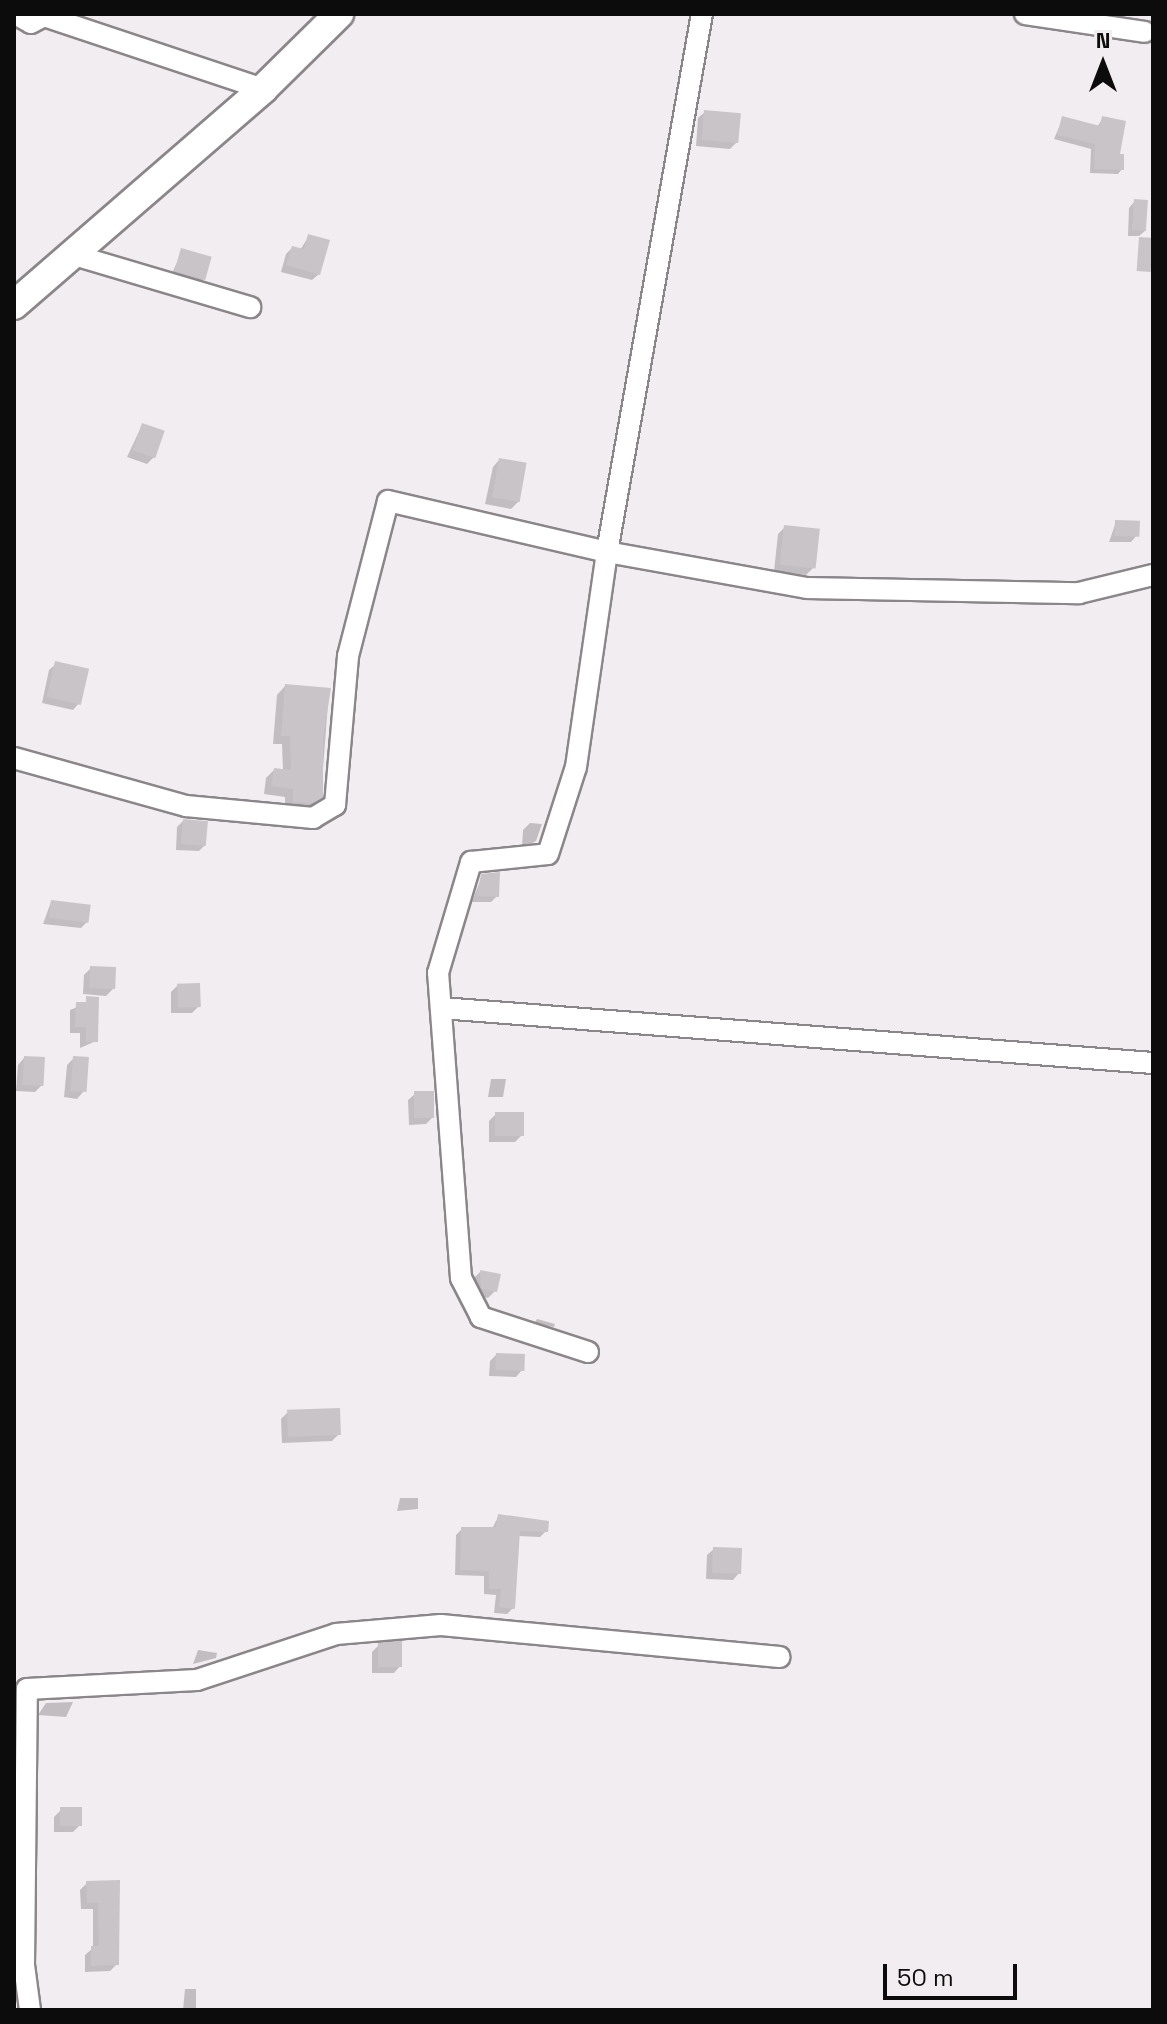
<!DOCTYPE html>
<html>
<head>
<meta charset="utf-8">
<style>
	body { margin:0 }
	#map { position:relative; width:1167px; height:2024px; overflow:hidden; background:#f2edf0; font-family:"Space Grotesk",sans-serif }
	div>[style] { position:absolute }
	.shadow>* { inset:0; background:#0003 }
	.building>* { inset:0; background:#c9c4c7; transform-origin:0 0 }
	.roads { filter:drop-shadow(2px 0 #8b8689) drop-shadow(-2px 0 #8b8689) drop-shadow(0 2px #8b8689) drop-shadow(0 -2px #8b8689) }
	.minor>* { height:20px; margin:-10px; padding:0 10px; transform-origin:10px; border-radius:10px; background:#fff }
	.secondary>* { height:28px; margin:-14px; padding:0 14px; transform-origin:14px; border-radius:14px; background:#fff }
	span { translate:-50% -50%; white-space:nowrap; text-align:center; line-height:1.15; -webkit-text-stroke:7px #f2edf0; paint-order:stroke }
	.frame { position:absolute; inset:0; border:16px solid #0d0c0c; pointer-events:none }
	.north { position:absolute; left:1063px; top:24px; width:80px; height:80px; -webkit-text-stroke:6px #f2edf0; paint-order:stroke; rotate:0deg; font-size:22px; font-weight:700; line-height:32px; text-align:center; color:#0d0c0c }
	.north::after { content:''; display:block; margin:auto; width:28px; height:36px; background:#0d0c0c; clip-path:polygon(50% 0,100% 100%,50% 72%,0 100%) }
	.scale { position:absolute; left:883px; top:1964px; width:134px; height:36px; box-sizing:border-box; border:4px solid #0d0c0c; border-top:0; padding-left:10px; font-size:24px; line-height:28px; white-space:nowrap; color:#0d0c0c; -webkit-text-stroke:6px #f2edf0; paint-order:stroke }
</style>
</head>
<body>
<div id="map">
	<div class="shadow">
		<i style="clip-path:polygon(705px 112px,737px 142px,730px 149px,696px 146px,698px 118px)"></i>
		<i style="clip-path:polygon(1063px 118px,1097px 127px,1103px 118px,1122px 169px,1118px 174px,1090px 173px,1091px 149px,1054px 139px)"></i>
		<i style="clip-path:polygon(1135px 201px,1146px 230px,1139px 236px,1128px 236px,1129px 208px)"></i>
		<i style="clip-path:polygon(309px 236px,319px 274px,312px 280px,281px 272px,286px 254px,292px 248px,300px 250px)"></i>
		<i style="clip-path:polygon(182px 251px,204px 279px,198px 286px,170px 278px)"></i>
		<i style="clip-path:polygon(142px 425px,154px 457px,147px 464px,127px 457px)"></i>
		<i style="clip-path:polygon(499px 460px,518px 502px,511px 509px,485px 504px,493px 467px)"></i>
		<i style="clip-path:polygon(1116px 522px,1137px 535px,1131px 542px,1109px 542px)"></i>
		<i style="clip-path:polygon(785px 527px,813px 568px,806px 575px,774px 571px,778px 534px)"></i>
		<i style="clip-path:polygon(56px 664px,79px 703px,73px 710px,42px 703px,49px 670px)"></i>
		<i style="clip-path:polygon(285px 686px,329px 690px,321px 796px,312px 805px,285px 810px,285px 797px,264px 794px,266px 778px,274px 770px,283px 771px,282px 744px,273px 744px,277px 695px)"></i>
		<i style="clip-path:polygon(183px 821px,205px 845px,199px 851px,176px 850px,177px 827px)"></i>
		<i style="clip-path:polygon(530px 823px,542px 824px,536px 841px,522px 848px,523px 830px)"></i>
		<i style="clip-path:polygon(482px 876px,497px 896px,491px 902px,472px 902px)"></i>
		<i style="clip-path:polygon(51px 902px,87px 922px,81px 928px,43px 924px)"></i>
		<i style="clip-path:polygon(91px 968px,113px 989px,106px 996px,83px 994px,84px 975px)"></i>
		<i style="clip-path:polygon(177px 986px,199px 1006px,192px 1013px,171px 1013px,171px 992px)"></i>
		<i style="clip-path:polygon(97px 999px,96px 1041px,80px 1048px,80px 1033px,70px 1033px,70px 1010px)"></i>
		<i style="clip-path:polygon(24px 1058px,42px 1085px,35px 1092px,16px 1091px,18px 1065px)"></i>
		<i style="clip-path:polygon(74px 1058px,83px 1092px,77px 1099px,64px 1097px,67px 1065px)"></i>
		<i style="clip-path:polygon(491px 1079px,506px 1079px,503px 1097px,488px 1097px)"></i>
		<i style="clip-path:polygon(415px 1094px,432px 1118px,426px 1124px,409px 1125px,408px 1100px)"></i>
		<i style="clip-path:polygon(496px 1114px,522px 1135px,515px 1142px,489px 1142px,489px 1121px)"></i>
		<i style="clip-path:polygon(480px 1272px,495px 1291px,488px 1298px,475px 1295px,474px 1278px)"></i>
		<i style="clip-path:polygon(537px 1319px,555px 1324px,554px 1327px,534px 1324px)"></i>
		<i style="clip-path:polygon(496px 1355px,522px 1370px,516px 1377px,489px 1376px,490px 1361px)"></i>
		<i style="clip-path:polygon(288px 1412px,339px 1434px,332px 1441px,282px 1443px,281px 1419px)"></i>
		<i style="clip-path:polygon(400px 1498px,418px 1498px,418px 1509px,397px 1511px)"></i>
		<i style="clip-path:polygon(498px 1517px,546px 1531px,540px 1537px,518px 1536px,513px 1608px,507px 1614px,494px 1613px,496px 1595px,484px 1594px,484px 1576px,455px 1575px,456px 1535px,462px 1529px,492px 1529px)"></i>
		<i style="clip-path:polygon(714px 1549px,739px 1573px,733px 1580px,706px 1579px,707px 1555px)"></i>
		<i style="clip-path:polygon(379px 1645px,400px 1666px,394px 1673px,372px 1673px,372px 1652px)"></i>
		<i style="clip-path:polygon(198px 1650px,217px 1653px,216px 1658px,193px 1664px)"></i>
		<i style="clip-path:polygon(73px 1702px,66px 1717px,38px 1715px,46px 1703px)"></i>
		<i style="clip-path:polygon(61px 1810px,80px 1825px,73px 1832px,54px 1832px,54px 1817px)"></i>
		<i style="clip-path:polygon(118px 1882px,117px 1964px,110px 1971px,85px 1972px,85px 1955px,93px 1948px,93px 1909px,81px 1909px,80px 1890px,87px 1883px)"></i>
		<i style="clip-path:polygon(185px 1989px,196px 1989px,196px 2010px,183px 2010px)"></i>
	</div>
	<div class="building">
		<i style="left:704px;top:110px;width:37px;height:30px;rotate:5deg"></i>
		<i style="clip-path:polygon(1062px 116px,1100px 126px,1102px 116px,1126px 121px,1120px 154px,1124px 154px,1124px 170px,1094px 169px,1095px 144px,1057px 135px)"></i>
		<i style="left:1134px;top:199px;width:14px;height:31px;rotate:4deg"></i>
		<i style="clip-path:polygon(308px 234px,330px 240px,320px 275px,286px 265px,292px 246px,304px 249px)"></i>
		<i style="left:1139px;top:237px;width:14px;height:34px;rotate:4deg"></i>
		<i style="left:181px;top:248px;width:32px;height:24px;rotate:16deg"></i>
		<i style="left:142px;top:423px;width:24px;height:29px;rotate:19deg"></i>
		<i style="left:499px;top:458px;width:28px;height:40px;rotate:10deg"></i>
		<i style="left:1115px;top:520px;width:25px;height:16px;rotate:2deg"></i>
		<i style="left:784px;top:525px;width:36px;height:40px;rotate:6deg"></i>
		<i style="left:55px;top:661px;width:35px;height:37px;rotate:13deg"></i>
		<i style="clip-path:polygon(285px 684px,331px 688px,323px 739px,323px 797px,313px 803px,293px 802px,293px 789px,271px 786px,274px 768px,291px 770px,290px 736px,281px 736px)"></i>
		<i style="left:183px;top:819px;width:25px;height:25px;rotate:5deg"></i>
		<i style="clip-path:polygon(500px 872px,499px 897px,477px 896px,481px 874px)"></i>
		<i style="left:51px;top:900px;width:40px;height:18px;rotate:7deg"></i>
		<i style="left:90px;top:966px;width:26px;height:22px;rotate:2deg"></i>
		<i style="left:200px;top:983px;width:24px;height:23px;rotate:88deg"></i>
		<i style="clip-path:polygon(86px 996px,99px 997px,98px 1042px,86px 1042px,86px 1027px,75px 1027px,76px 1002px,86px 1002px)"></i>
		<i style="left:24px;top:1056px;width:21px;height:29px;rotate:3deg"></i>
		<i style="left:73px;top:1056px;width:16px;height:35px;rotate:4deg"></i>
		<i style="left:434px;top:1091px;width:27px;height:20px;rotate:90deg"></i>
		<i style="left:495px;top:1112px;width:29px;height:24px"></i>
		<i style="clip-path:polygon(480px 1270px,501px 1274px,497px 1292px,481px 1289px)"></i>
		<i style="left:496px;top:1353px;width:29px;height:17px;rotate:2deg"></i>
		<i style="left:340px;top:1408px;width:27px;height:53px;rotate:88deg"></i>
		<i style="clip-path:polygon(498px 1514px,549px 1521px,548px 1532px,520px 1531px,515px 1609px,499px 1607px,501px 1589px,489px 1589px,489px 1571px,460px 1570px,461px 1527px,496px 1527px)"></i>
		<i style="left:713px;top:1547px;width:29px;height:26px;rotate:2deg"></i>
		<i style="left:402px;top:1641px;width:26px;height:24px;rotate:90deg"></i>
		<i style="left:82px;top:1807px;width:19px;height:22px;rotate:90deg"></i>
		<i style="clip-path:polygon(120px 1880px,119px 1965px,91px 1966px,91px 1946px,99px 1946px,98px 1903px,87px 1903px,86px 1881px)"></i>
	</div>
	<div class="roads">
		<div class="minor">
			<i style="left:15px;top:14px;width:18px;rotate:29deg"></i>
			<i style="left:31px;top:23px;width:15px;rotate:-28deg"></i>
			<i style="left:44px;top:16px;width:231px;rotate:18.4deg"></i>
			<i style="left:1025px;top:14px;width:121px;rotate:8.5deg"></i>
			<i style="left:74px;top:255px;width:184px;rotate:16.5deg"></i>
			<i style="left:14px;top:758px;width:179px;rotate:15.6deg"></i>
			<i style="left:186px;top:806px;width:128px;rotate:5.4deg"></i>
			<i style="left:313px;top:818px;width:26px;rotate:-31deg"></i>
			<i style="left:335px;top:805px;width:150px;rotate:-85deg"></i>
			<i style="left:348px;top:656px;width:160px;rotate:-75.5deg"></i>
			<i style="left:388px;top:501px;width:225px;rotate:13.1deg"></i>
			<i style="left:607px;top:552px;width:203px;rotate:10.2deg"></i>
			<i style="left:807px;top:588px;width:272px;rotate:1.1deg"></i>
			<i style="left:1079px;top:593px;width:76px;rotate:-13.7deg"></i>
			<i style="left:441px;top:1008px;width:714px;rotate:4.42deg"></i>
			<i style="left:588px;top:1352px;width:113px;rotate:-161.9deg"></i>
			<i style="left:481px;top:1317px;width:44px;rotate:-117.1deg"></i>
			<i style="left:461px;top:1278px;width:306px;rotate:-94.3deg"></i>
			<i style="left:438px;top:973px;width:116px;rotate:-73.4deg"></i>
			<i style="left:471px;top:862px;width:77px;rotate:-5.9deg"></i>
			<i style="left:548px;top:854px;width:91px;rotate:-72.2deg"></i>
			<i style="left:576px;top:767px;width:217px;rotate:-81.8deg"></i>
			<i style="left:607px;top:552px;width:546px;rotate:-79.99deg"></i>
			<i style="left:30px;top:2010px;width:45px;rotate:-97.6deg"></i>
			<i style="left:24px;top:1965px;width:276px;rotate:-89.4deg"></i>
			<i style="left:27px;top:1689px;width:170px;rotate:-3deg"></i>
			<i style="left:197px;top:1680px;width:146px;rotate:-18.3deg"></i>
			<i style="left:336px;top:1634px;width:105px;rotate:-4.9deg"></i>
			<i style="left:441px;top:1625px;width:340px;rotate:5.4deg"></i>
		</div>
		<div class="secondary">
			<i style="left:14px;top:305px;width:330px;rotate:-40.9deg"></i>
			<i style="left:263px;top:89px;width:107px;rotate:-44.6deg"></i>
		</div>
	</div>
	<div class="frame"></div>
	<div class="north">N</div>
	<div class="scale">50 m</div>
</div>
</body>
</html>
